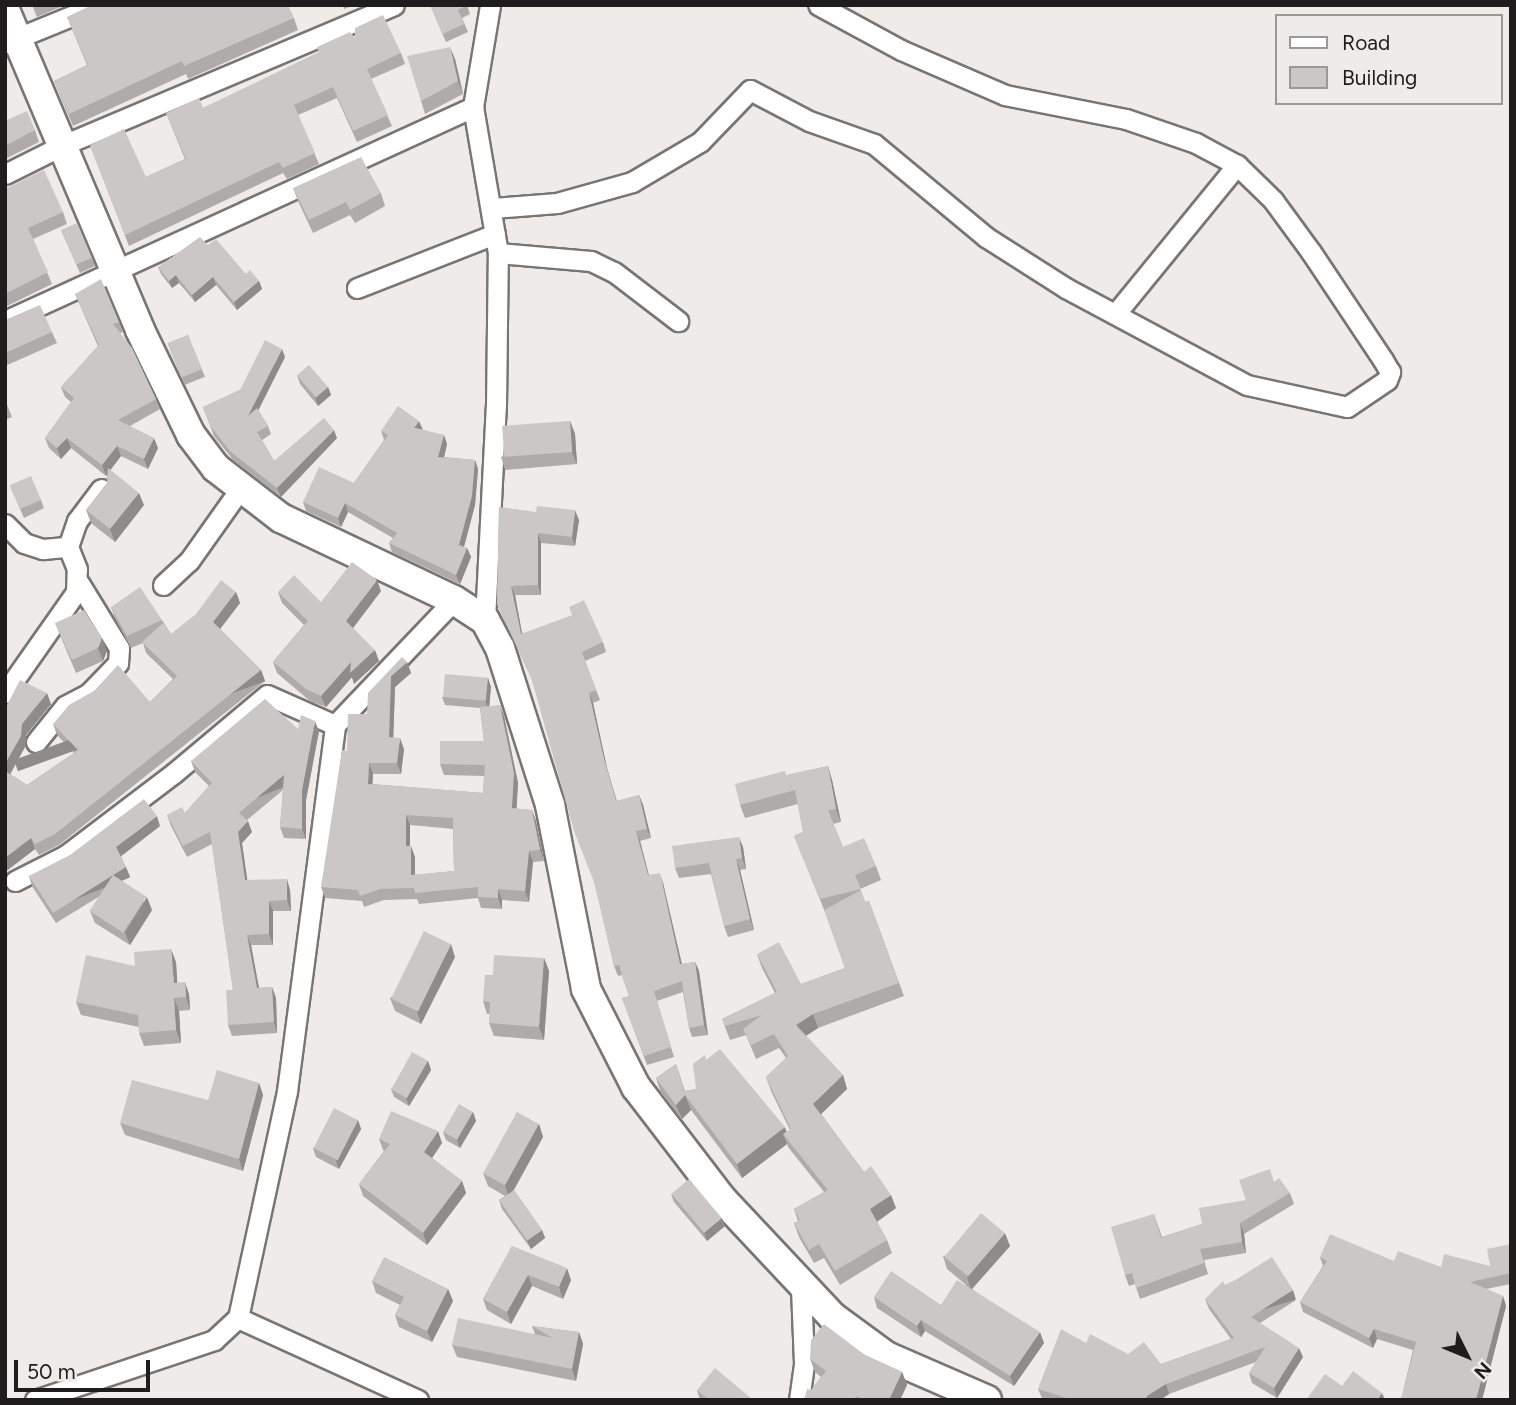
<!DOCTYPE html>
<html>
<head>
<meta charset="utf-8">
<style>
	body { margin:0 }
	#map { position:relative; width:1516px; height:1405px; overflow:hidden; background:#efebe9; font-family:Figtree,sans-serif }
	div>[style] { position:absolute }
	.roads { filter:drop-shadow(2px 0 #787573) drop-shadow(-2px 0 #787573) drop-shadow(0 2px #787573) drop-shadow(0 -2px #787573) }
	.street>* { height:19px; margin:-9.5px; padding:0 9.5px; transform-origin:9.5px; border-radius:9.5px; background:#fff }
	.secondary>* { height:28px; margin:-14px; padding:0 14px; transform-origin:14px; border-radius:14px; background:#fff }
	.wall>* { inset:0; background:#afabaa; transform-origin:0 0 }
	.shaded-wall>* { inset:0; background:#8e8b8b; transform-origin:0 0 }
	.building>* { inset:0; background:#cbc7c6; transform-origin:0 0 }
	span { translate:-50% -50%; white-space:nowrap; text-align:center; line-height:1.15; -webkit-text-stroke:7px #efebe9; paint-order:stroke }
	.frame { position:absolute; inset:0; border:7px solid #1e1c1c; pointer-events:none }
	.legend { position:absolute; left:1275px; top:14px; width:228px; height:91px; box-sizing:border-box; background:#efebe9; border:2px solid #9b9897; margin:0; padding:9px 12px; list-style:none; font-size:21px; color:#1e1c1c }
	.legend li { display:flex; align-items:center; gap:14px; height:35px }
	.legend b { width:35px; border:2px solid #9b9897 }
	.north { position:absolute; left:1432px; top:1321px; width:70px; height:70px; -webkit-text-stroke:5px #efebe9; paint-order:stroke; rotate:133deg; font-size:19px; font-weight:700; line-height:28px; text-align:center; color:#1e1c1c }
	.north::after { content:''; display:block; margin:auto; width:24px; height:32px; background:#1e1c1c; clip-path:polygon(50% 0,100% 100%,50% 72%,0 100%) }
	.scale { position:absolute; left:14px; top:1360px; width:136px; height:32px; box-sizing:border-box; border:4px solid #1e1c1c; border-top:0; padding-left:9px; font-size:21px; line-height:24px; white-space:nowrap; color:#1e1c1c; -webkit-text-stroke:5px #efebe9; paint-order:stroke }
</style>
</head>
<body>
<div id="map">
	<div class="roads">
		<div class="street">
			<i style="left:5px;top:43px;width:100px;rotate:-22.2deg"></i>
			<i style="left:5px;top:174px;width:65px;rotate:-26.6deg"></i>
			<i style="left:63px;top:145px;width:359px;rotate:-22.9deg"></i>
			<i style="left:493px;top:208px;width:64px;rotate:-4.5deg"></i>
			<i style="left:557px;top:203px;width:78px;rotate:-15.6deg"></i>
			<i style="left:632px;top:182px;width:79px;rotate:-30.5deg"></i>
			<i style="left:700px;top:142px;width:72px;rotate:-46.1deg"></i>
			<i style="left:750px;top:90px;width:67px;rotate:27.7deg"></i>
			<i style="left:809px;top:121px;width:69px;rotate:19.5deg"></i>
			<i style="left:874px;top:144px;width:146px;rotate:39.7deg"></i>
			<i style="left:986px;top:237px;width:95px;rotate:32.5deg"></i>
			<i style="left:1066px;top:288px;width:205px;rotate:28.2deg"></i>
			<i style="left:1247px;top:385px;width:102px;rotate:12.4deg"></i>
			<i style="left:1347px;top:407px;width:48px;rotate:-34deg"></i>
			<i style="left:1387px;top:380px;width:9px;rotate:-69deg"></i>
			<i style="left:1390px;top:372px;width:14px;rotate:-120deg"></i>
			<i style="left:1383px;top:360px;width:130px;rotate:-123.7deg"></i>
			<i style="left:1311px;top:252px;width:64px;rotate:-126.2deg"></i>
			<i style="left:1273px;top:200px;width:50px;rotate:-135.8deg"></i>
			<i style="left:1237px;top:165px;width:47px;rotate:-151.8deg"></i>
			<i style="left:1196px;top:143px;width:74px;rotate:-161.1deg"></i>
			<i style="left:1126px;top:119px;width:123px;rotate:-168.8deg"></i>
			<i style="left:1005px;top:95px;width:113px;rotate:-156.6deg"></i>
			<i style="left:901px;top:50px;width:94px;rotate:-151.5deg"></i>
			<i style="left:498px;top:253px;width:93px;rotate:4.9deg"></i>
			<i style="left:591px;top:261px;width:25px;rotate:26deg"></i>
			<i style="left:614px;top:272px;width:81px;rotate:37.4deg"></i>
			<i style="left:357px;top:288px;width:148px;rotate:-21.4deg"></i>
			<i style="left:1117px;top:312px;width:190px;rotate:-50.8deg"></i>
			<i style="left:5px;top:321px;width:515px;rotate:-24.57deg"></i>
			<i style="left:5px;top:524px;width:27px;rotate:45deg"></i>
			<i style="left:24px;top:543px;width:20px;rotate:18deg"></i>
			<i style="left:43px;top:549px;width:25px;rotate:-5deg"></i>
			<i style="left:68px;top:547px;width:28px;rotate:-71deg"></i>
			<i style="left:77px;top:521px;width:40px;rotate:-53deg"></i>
			<i style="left:163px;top:585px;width:35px;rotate:-43deg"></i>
			<i style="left:189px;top:561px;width:88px;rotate:-54.7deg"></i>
			<i style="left:485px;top:620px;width:214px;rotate:-87.1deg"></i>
			<i style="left:496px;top:406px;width:153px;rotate:-89.3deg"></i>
			<i style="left:498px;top:253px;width:148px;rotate:-99.7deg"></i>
			<i style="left:473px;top:107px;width:103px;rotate:-80.5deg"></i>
			<i style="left:5px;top:693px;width:123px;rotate:-54.9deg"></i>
			<i style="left:76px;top:592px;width:23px;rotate:-88deg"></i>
			<i style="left:77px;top:569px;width:24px;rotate:-112deg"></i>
			<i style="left:36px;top:742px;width:46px;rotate:-51.1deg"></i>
			<i style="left:65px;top:706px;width:27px;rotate:-28deg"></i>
			<i style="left:89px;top:693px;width:42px;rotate:-46deg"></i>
			<i style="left:118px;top:663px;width:15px;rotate:-86deg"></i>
			<i style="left:119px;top:648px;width:76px;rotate:-121.6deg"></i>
			<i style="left:15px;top:881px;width:57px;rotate:-27deg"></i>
			<i style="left:66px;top:855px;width:136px;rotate:-37.2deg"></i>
			<i style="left:174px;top:773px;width:121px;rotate:-40deg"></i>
			<i style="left:267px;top:695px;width:74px;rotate:23.8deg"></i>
			<i style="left:238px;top:1318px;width:198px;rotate:24.5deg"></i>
			<i style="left:35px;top:1400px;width:189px;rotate:-18.5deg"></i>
			<i style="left:214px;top:1340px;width:33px;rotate:-43deg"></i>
			<i style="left:238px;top:1318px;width:232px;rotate:-77.8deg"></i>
			<i style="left:287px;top:1091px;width:369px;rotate:-82.5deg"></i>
			<i style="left:335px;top:725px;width:173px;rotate:-46.4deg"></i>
			<i style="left:799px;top:1400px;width:37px;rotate:-82deg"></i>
			<i style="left:804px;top:1363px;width:76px;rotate:-92.3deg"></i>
		</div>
		<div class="secondary">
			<i style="left:5px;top:10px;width:347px;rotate:67.1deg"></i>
			<i style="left:140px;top:330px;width:117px;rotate:64.1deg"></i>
			<i style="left:191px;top:435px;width:41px;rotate:52.9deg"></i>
			<i style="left:216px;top:468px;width:82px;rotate:37.6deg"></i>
			<i style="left:281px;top:518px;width:191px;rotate:25.4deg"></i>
			<i style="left:454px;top:600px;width:37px;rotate:33deg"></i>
			<i style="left:485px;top:620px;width:32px;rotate:62deg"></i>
			<i style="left:500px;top:648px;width:165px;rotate:72.3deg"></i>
			<i style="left:550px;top:805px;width:187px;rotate:78.9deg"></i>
			<i style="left:586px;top:989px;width:110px;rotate:63deg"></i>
			<i style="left:636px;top:1087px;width:141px;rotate:52.5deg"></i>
			<i style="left:722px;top:1199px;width:162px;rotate:46.8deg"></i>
			<i style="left:833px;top:1317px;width:66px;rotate:36.3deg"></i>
			<i style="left:886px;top:1356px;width:110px;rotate:23.5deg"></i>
		</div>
	</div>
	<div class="wall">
		<i style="clip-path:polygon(32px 5px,65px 5px,37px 17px)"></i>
		<i style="clip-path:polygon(343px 5px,355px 5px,344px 9px)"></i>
		<i style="clip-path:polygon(430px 5px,467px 5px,470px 14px,462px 18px,468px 32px,446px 42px)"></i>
		<i style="clip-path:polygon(67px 17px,294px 18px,298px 30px,188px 79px,186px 74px,73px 126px,54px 81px,87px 65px)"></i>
		<i style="clip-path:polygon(355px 38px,401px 53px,405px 64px,371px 79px,392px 126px,357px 142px,337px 98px,298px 115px,319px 164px,287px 179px,283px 173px,129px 246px,90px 145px,146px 177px,185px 159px,166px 113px,203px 108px)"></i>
		<i style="clip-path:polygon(455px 59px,463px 94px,425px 114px,421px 101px)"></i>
		<i style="clip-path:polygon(5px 121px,35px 130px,39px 142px,5px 159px)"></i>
		<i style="clip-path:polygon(293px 188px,381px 193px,385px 206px,355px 223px,350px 215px,313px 233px,298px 201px)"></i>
		<i style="clip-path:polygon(5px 189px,63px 212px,67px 224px,33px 239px,52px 284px,5px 307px)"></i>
		<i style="clip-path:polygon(61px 230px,92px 258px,95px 266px,80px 273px)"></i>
		<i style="clip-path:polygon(208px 245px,246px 274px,259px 281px,262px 289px,237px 310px,216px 285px,195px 302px,179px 283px,172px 288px,161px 274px,158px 267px)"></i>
		<i style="clip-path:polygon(75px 294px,119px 322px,123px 332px,120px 333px,156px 399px,160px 409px,130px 426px,158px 448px,148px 469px,121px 456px,110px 470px,144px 505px,115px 542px,91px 523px,86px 510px,107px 483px,107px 474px,106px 476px,71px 448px,61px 459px,49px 448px,45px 438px,71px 402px,65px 397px,61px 387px,98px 346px)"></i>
		<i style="clip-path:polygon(5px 320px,52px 332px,57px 343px,5px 366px)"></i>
		<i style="left:188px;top:335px;width:45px;height:22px;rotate:68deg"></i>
		<i style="clip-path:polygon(285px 357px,258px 410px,268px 426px,271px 434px,262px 440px,274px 461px,337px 438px,281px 497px,234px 461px,214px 436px,203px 407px,240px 390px)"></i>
		<i style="clip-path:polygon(297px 375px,328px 387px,331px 395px,318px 406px,300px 384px)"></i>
		<i style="clip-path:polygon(5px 400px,12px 417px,5px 420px)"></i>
		<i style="clip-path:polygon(570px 421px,575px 434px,577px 464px,505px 470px,501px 457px)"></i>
		<i style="clip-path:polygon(422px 430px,444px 435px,447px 444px,444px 457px,475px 460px,478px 469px,475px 505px,464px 547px,467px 548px,471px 557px,460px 584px,392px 552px,389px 543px,393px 538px,348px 512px,341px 527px,306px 511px,303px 502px,354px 483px,384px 440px,381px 431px)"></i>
		<i style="clip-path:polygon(10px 486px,41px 500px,44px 508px,24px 518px)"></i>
		<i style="clip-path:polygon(499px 507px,579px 520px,575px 546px,541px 543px,541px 595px,515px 595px,522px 633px,603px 642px,606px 652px,585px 661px,600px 700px,593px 703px,607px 768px,617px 801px,639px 795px,643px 805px,651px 838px,640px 841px,649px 875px,663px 883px,682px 964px,695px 962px,699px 971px,708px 1035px,692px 1037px,689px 1028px,683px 992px,657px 1001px,674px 1057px,647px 1065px,622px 998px,629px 996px,622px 975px,618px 976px,614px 966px,595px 884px,533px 682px,497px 604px)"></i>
		<i style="clip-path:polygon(381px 591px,353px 628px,379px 661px,354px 684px,352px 677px,326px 707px,310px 701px,277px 673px,273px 662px,304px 625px,282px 603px,278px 592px,321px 602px)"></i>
		<i style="clip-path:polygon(236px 592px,240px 603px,220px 629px,261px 670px,265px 681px,59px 845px,39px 855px,35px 849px,5px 872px,5px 709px,51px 704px,26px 735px,25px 747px,10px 774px,27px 785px,74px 753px,57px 735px,53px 724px,150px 702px,173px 679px,146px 653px,143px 643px,131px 648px,116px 620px,111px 607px,162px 620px,171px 634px)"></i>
		<i style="clip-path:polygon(55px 623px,107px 651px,103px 661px,76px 673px)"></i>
		<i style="clip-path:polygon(evenodd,407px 662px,411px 673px,395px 687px,393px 737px,404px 749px,401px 774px,373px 774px,372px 784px,483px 793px,484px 776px,444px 775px,440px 764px,484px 741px,480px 708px,445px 705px,442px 697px,488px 678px,491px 687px,489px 706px,504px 716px,518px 783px,516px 809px,532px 810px,536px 821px,544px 861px,533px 862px,529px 902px,502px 900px,502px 909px,481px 908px,478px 898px,419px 904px,417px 899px,384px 900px,364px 907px,362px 901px,325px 898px,321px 887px,347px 751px,367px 714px,407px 662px,410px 825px,453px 829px,454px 871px,415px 875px,415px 857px,410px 846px,410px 825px)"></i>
		<i style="clip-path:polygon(298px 729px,319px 731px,306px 800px,306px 839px,284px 838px,280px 827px,283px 790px,247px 820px,252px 832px,242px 843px,247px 880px,290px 890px,291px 911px,273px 911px,273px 945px,251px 945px,259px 988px,272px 987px,276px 998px,277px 1033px,232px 1036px,228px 1025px,233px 990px,212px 844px,187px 857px,171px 826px,167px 815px,185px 813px,209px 786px,195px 772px,191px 761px)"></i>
		<i style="clip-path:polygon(828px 766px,832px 780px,841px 822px,833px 824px,843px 847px,876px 866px,881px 880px,860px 889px,865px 902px,869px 901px,904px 996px,818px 1028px,806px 1036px,843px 1075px,847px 1089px,821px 1114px,864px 1172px,896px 1208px,877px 1222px,887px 1240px,892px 1253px,840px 1285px,824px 1258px,814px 1263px,799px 1237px,794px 1223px,798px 1221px,794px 1209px,824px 1192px,788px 1147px,787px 1144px,742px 1178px,691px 1110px,682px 1119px,661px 1093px,656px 1078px,676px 1064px,685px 1091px,696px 1089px,706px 1060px,787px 1132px,790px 1130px,771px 1091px,766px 1077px,786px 1058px,779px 1048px,756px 1059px,746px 1035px,730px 1040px,722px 1019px,775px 993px,762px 968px,757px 954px,801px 984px,845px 968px,825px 912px,794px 836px,803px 832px,798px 804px,745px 818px,740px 805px,787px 775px)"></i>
		<i style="clip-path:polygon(160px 826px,121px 856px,130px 877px,122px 881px,152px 910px,130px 945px,95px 923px,90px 911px,100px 896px,56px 923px,32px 886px,29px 876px)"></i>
		<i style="clip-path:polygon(743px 847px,746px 869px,740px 870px,754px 930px,728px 937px,724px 926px,711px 874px,679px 878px,675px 868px)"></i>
		<i style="clip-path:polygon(455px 957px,421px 1024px,395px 1011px,390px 998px)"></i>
		<i style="clip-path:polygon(544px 958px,549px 971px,544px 1040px,494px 1036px,489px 1023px,490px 1014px,487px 1014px,483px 1001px,493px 975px)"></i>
		<i style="clip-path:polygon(176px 962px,177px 982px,189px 994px,190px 1010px,179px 1011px,181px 1043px,144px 1046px,139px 1033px,139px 1027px,81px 1015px,76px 1002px,135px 966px)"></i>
		<i style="clip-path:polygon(428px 1061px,431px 1070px,409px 1106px,394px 1097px,391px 1089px)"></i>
		<i style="clip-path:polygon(259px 1083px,263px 1095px,243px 1171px,125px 1135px,120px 1123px,208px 1100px)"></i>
		<i style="clip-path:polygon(473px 1112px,476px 1121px,460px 1148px,446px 1140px,443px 1132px)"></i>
		<i style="clip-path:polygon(358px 1120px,361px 1129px,339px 1169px,316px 1157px,313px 1148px)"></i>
		<i style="clip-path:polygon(539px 1124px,543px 1137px,514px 1190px,542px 1230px,545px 1238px,531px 1249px,502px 1209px,499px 1200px,505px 1196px,488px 1186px,483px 1173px)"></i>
		<i style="clip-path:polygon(379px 1139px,442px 1143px,432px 1158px,462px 1181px,466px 1193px,427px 1245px,363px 1196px,359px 1184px,384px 1151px,383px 1150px)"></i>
		<i style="clip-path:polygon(1274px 1182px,1290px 1193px,1294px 1204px,1244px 1234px,1246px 1253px,1204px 1260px,1208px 1274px,1140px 1299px,1135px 1284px,1129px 1286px,1125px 1275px,1154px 1214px,1162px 1237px,1202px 1224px,1246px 1200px)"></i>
		<i style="clip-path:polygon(671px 1194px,725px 1226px,707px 1241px,674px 1202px)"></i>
		<i style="clip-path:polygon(1511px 1244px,1511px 1284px,1486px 1289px,1503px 1296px,1506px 1306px,1482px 1400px,1401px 1400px,1413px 1350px,1377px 1339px,1373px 1348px,1303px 1312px,1300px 1302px,1323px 1266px,1320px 1257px,1394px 1261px,1441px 1267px,1490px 1266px)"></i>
		<i style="clip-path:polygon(512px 1246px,571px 1280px,563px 1299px,532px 1286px,511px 1324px,487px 1310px,483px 1299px)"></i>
		<i style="clip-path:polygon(1010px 1246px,972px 1289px,1044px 1343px,1014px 1386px,925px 1331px,921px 1337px,877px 1308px,874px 1297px,941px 1305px,966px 1285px,947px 1269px,943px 1256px)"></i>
		<i style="clip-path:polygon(372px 1281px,448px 1289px,453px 1301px,432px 1342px,399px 1327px,395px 1315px,400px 1305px,376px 1293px)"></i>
		<i style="clip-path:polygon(1225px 1285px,1296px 1300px,1260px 1323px,1303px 1357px,1277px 1398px,1252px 1383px,1249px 1373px,1256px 1362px,1169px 1394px,1160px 1400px,1046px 1400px,1042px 1398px,1038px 1389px,1086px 1343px,1161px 1364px,1231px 1339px,1209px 1309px,1205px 1299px)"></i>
		<i style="clip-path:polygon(532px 1326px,579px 1332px,583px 1344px,576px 1381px,457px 1357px,452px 1345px,535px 1334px)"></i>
		<i style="clip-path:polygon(865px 1355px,902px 1372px,907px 1385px,900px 1400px,804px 1400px,821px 1377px,815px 1372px,810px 1359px)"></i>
		<i style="clip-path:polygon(697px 1390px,753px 1400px,700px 1400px)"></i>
	</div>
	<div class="shaded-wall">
		<i style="clip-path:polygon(450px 47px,455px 59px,463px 94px,458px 81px)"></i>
		<i style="clip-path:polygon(176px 275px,179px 283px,172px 288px,169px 281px)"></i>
		<i style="clip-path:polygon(213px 277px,216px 285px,195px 302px,192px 295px)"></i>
		<i style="clip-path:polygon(259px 281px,262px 289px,237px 310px,234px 302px)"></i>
		<i style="clip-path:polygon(282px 349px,285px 357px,251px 425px,248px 416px)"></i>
		<i style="clip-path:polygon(328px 387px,331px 395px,318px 406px,315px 397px)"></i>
		<i style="clip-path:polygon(419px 421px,423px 430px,414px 428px)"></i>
		<i style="clip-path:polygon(570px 421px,575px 434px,577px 464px,572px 452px)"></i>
		<i style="clip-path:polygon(334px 430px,337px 438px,281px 497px,277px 488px)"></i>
		<i style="clip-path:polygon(444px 435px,447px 444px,442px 466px,438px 457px)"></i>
		<i style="clip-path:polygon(67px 438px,71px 448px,61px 459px,57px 448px)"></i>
		<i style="clip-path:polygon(154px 438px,158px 448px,148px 469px,144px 459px)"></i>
		<i style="clip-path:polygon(117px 446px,121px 456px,106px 476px,102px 465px)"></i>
		<i style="clip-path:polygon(475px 460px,478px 469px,475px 505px,462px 554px,459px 545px)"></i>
		<i style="clip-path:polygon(139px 493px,144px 505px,115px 542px,110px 529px)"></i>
		<i style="clip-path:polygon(345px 503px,348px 512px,341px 527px,338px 518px)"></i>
		<i style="clip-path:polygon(575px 510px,579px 520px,575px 546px,572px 537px)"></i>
		<i style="clip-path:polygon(538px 533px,541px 543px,541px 595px,538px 585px)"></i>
		<i style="clip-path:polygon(467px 548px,471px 557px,460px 584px,456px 575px)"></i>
		<i style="clip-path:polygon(377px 580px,381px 591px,350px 632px,346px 621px)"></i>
		<i style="clip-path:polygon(511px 586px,515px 595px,524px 644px,521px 634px)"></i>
		<i style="clip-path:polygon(236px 592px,240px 603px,217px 633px,213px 622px)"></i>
		<i style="clip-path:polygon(102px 638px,107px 651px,103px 661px,98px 648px)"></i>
		<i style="clip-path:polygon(375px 650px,379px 661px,354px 684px,352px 677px,326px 707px,321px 696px,351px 662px)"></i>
		<i style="clip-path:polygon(407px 662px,411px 673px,395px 687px,393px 748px,389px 737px,391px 676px)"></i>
		<i style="left:261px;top:670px;width:12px;height:263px;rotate:70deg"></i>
		<i style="clip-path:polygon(488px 678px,491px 687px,489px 709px,485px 701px)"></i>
		<i style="clip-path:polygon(47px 693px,51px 704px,26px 735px,25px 747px,7px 780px,5px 776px,5px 764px,22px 724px)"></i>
		<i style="clip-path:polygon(589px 693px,593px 703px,607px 768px,619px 811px,604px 759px)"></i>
		<i style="clip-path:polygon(500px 705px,504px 716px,518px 783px,516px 819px,512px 808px)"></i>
		<i style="clip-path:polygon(315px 721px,319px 731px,306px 800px,306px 839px,302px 829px,302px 790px)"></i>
		<i style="clip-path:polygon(400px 738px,404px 749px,401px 774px,397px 763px)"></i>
		<i style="clip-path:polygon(369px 763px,373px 774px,372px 795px,368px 784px)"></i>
		<i style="clip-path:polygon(828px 766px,832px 780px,841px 822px,836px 809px)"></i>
		<i style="left:284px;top:775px;width:11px;height:59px;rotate:68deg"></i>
		<i style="clip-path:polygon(639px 795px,643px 805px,651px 838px,647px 829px)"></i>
		<i style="clip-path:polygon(532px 810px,536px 821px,544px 861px,540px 850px)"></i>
		<i style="clip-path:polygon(406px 815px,410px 825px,410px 857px,406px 846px)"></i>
		<i style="clip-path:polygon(157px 816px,160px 826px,120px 857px,116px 847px)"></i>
		<i style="clip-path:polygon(248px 821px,252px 832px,242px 843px,249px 891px,245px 880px,238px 832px)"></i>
		<i style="clip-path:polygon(636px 831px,640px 841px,651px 885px,648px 875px)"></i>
		<i style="clip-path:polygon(739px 837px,743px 847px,746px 869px,742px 858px)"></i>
		<i style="clip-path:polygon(31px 838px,35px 849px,5px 872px,5px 858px)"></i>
		<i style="clip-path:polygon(411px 846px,415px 857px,415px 886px,411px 875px)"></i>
		<i style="clip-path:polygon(529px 851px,533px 862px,529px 902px,525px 891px)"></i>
		<i style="clip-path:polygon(736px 859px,740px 870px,754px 930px,750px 919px)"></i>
		<i style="left:126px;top:867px;width:11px;height:86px;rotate:68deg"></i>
		<i style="clip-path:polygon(660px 873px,663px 883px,684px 974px,680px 964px)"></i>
		<i style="clip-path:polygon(287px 879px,290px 890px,291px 911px,287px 900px)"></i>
		<i style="clip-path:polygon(498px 889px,502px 900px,502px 909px,498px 898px)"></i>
		<i style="clip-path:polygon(147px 897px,152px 910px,130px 945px,125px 932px)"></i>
		<i style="clip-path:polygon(269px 901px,273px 911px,273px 945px,269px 934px)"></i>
		<i style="clip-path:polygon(247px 935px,251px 945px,261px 999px,257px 988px)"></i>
		<i style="clip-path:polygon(451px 944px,455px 957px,421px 1024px,417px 1012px)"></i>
		<i style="clip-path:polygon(171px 949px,176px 962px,178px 995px,174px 983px)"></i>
		<i style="clip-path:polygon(544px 958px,549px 971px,544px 1040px,539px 1027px)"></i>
		<i style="clip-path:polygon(695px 962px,699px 971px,708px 1035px,704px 1025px)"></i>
		<i style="clip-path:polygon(185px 982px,189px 994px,190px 1010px,186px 997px)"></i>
		<i style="clip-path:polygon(272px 987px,276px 998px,277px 1033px,274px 1022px)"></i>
		<i style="clip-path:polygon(174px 998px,179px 1011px,181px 1043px,176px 1030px)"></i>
		<i style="clip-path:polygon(813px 1014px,818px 1028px,801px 1039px,796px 1025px)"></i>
		<i style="clip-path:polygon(428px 1061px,431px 1070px,409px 1106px,406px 1098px)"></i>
		<i style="clip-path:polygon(843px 1075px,847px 1089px,818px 1117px,813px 1104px)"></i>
		<i style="clip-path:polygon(259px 1083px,263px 1095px,243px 1171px,239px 1159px)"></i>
		<i style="clip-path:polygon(685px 1095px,691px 1110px,682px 1119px,676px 1105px)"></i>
		<i style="clip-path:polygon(473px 1112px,476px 1121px,460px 1148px,457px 1140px)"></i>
		<i style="clip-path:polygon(358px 1120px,361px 1129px,339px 1169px,336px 1161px)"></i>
		<i style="clip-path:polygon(539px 1124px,543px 1137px,509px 1198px,505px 1185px)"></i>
		<i style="clip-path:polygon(785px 1127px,790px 1142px,783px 1134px,787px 1144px,742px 1178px,737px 1164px)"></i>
		<i style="clip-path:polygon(438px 1131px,442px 1143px,428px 1164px,424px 1152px)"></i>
		<i style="clip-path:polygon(462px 1181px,466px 1193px,427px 1245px,423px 1233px)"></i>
		<i style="clip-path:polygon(891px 1195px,896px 1208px,875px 1223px,870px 1209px)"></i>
		<i style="clip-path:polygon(722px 1218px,725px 1226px,707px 1241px,704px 1233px)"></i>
		<i style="clip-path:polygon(1240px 1223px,1244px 1234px,1246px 1253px,1242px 1242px)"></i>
		<i style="clip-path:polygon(542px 1230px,545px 1238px,531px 1249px,527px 1240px)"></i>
		<i style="clip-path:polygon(1005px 1233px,1010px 1246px,971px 1290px,967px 1277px)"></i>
		<i style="clip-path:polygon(567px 1268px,571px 1280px,563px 1299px,559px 1287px)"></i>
		<i style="clip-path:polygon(528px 1275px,532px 1286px,511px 1324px,507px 1312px)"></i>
		<i style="clip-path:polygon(448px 1289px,453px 1301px,432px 1342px,427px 1331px)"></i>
		<i style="left:1293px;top:1290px;width:10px;height:50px;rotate:73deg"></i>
		<i style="clip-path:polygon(1503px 1296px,1506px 1306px,1482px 1400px,1476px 1400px)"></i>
		<i style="clip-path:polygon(921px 1320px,925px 1331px,921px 1337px,917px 1326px)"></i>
		<i style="clip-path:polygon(1374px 1329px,1377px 1339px,1373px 1348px,1369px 1338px)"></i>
		<i style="clip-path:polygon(579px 1332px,583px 1344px,576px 1381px,572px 1369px)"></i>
		<i style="clip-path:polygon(1040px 1332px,1044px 1343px,1014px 1386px,1010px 1376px)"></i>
		<i style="clip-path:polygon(1299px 1348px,1303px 1357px,1277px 1398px,1274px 1388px)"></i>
		<i style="clip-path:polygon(902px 1372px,907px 1385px,900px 1400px,889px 1400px)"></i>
		<i style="clip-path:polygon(1166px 1384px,1169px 1394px,1160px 1400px,1145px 1400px,1147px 1396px)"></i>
		<i style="clip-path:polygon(1382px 1393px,1385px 1400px,1377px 1400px)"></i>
	</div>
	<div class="building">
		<i style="clip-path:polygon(92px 5px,288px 5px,294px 18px,184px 66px,182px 61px,69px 114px,54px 81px,88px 65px,67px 17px)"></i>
		<i style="clip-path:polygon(430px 5px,467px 5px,458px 10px,464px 24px,443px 34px)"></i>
		<i style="clip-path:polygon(383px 15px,401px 53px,367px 69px,388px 115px,353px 131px,333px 87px,294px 105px,315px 153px,283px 168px,279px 162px,125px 235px,90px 145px,124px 129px,146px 177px,186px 159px,166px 113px,199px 98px,203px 108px,319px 52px,317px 47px,350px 32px,355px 38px,355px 28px)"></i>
		<i style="clip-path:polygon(450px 47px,458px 81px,421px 101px,407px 56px)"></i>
		<i style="clip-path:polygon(27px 111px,35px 130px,5px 146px,5px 121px)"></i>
		<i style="clip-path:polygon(361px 157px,381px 193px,350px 210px,346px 202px,309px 220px,293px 188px)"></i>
		<i style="clip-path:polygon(44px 170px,63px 212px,28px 228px,48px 272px,5px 294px,5px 189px)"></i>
		<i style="left:77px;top:223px;width:38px;height:17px;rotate:67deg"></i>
		<i style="clip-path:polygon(200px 237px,208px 245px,216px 239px,246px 274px,250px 270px,259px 281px,234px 302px,213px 277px,192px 295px,176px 275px,169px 281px,158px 267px)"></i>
		<i style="clip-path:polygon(101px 279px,119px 322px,113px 324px,132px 348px,156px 399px,118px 420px,154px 438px,144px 459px,117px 446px,102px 465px,67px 438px,57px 448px,45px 438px,74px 398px,61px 387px,99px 345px,75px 294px)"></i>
		<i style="clip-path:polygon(40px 305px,52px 332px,5px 353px,5px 320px)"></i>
		<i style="left:188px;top:335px;width:37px;height:22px;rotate:68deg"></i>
		<i style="clip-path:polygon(265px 340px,282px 349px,248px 416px,257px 408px,268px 426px,257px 432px,274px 461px,324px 418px,334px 430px,277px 488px,231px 452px,211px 427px,203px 407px,240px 390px)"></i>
		<i style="left:309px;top:365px;width:29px;height:16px;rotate:49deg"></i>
		<i style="clip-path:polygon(398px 406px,419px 421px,414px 428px,444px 435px,438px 457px,475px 460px,472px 496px,459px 545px,467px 548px,456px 575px,389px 543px,397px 533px,345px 503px,338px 518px,303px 502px,319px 467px,354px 483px,388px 435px,381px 431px)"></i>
		<i style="left:570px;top:421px;width:31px;height:68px;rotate:86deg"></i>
		<i style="clip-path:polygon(108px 468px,139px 493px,110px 529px,86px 510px,107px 483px)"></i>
		<i style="left:31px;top:476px;width:26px;height:23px;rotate:67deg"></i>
		<i style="clip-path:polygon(537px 506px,575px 510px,572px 537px,538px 533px,538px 585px,511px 586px,521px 634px,572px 615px,569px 607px,584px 600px,603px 642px,582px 652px,596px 690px,589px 693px,604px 759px,616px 801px,639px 795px,647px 829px,636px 831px,648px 875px,660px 873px,680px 964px,695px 962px,704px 1025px,689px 1028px,682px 981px,654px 991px,671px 1047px,644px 1056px,622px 998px,629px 996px,619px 965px,614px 966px,594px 882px,574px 831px,531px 677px,497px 604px,499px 507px,536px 512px)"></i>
		<i style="clip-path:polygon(352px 562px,377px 580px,346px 621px,375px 650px,350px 673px,351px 662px,321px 696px,306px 689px,273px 662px,308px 621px,278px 592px,294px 575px,321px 602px)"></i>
		<i style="clip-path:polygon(221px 580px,236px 592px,213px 622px,261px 670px,55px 834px,35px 844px,31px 838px,5px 858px,5px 771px,27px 785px,78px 750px,53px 724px,69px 705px,94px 691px,118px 665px,150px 702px,177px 676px,142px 642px,163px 623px,171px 634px,196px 614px)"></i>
		<i style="clip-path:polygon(140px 587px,162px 620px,127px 636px,111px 607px)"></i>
		<i style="clip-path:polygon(84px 610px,102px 638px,98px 648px,72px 660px,55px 623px)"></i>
		<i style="clip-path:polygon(evenodd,402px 657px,407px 662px,391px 676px,389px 737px,400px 738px,397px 763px,369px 763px,368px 784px,483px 793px,485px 765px,440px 764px,440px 741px,484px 741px,480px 707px,500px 705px,514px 773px,512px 808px,532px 810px,540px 850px,529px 851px,525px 891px,498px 889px,498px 898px,478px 897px,478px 887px,415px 893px,414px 888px,380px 889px,360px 896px,358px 890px,321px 887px,342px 750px,347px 751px,348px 714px,367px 714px,368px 693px,402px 657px,406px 815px,453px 818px,454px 871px,411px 875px,411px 846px,406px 846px,406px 815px)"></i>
		<i style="left:445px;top:674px;width:43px;height:23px;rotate:5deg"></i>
		<i style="clip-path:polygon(20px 680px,47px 693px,22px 724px,21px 736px,5px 764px,5px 709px)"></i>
		<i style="clip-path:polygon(265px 699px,298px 729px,301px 715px,315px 721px,302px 790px,302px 829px,280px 827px,284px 775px,239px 813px,248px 821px,238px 832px,245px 880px,287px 879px,287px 900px,269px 901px,269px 934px,247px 935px,257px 988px,272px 987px,274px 1022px,228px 1025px,226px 990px,233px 990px,210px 832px,183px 846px,167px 815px,182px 807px,185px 813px,212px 783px,191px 761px)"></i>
		<i style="clip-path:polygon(828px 766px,836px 809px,828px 810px,843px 847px,864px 838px,876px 866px,855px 875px,861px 889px,820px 899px,794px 836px,803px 832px,795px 790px,740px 805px,735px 784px,785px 771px,786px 775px)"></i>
		<i style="clip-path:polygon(144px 799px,157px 816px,116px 847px,126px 867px,53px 913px,29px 876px,70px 855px)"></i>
		<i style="clip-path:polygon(739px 837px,742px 858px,736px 859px,750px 919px,724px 926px,709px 863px,675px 868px,672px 846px)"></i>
		<i style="left:113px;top:875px;width:40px;height:43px;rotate:33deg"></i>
		<i style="clip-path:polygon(861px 890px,865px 902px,869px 901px,899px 983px,813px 1014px,796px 1025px,843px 1075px,813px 1104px,864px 1172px,871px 1166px,891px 1195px,870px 1209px,887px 1240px,835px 1271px,819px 1244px,809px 1250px,794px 1223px,800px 1220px,794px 1209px,828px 1190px,783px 1134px,791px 1129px,766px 1077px,788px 1056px,774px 1034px,751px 1045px,743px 1029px,762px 1015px,725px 1026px,722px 1019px,777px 992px,757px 954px,779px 942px,801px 984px,845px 968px,824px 910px)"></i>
		<i style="left:424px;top:931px;width:30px;height:75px;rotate:26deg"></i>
		<i style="clip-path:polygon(171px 949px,174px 983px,185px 982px,186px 997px,174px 998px,176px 1030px,139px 1033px,138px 1015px,76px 1002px,86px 955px,135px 966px,134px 952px)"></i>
		<i style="clip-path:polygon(494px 955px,544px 958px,539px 1027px,489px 1023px,490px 1002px,483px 1001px,485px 975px,493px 975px)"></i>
		<i style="clip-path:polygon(720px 1049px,785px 1127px,737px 1164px,685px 1095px,676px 1105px,656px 1078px,676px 1064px,684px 1091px,696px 1089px,693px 1064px,705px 1055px,706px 1060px)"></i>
		<i style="left:412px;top:1052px;width:18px;height:43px;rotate:29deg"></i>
		<i style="clip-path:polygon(217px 1070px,259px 1083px,239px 1159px,120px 1123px,132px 1080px,208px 1100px)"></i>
		<i style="left:459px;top:1104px;width:16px;height:32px;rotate:30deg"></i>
		<i style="left:334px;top:1108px;width:27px;height:45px;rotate:27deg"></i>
		<i style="clip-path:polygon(391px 1111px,438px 1131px,424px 1152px,462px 1181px,423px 1233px,359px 1184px,390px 1144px,379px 1139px)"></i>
		<i style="left:517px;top:1112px;width:25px;height:70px;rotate:29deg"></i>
		<i style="clip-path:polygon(1270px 1169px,1274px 1182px,1279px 1178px,1290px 1193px,1240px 1223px,1242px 1242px,1200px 1249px,1204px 1263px,1136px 1288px,1132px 1273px,1125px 1275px,1111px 1227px,1154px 1214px,1161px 1238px,1202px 1224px,1199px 1208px,1246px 1200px,1239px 1180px)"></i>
		<i style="left:689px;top:1179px;width:51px;height:23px;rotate:50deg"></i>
		<i style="left:514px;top:1190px;width:49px;height:18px;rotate:55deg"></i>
		<i style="left:981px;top:1213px;width:31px;height:57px;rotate:40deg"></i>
		<i style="clip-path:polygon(1330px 1234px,1394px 1261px,1398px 1251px,1441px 1267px,1444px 1254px,1490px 1266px,1487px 1249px,1511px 1244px,1511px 1273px,1470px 1282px,1503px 1296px,1476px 1400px,1401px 1400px,1416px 1342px,1374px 1329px,1369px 1338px,1300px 1302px,1327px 1261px,1320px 1257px)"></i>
		<i style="clip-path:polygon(512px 1246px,567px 1268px,559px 1287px,528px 1275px,507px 1312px,483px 1299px)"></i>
		<i style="clip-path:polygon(384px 1257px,448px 1289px,427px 1331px,395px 1315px,404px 1297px,372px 1281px)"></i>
		<i style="clip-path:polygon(1272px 1257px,1293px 1290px,1251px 1317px,1299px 1348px,1274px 1388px,1249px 1373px,1265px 1347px,1166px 1384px,1147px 1396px,1145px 1400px,1073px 1400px,1038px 1389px,1061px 1329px,1086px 1343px,1090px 1334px,1128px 1354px,1144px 1342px,1161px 1364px,1234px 1338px,1205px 1299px,1223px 1281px,1225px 1285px,1237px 1279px)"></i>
		<i style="clip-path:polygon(891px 1271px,941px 1305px,957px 1280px,1040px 1332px,1010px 1376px,921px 1320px,917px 1326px,874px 1297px)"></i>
		<i style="clip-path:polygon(458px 1318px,553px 1338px,532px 1326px,579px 1332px,572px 1369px,452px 1345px)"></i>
		<i style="clip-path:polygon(824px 1324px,865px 1355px,902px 1372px,889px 1400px,865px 1400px,856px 1396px,855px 1400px,804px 1400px,807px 1389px,811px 1390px,826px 1371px,810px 1359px,811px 1340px)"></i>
		<i style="clip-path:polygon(715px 1368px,753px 1400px,709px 1400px,697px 1390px)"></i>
		<i style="clip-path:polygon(1353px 1371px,1382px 1393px,1377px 1400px,1306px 1400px,1325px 1374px,1342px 1386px)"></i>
	</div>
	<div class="frame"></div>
	<ul class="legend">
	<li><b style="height:9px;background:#fff"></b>Road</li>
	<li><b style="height:19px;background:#cbc7c6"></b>Building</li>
	</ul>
	<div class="north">N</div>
	<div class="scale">50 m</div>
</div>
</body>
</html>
